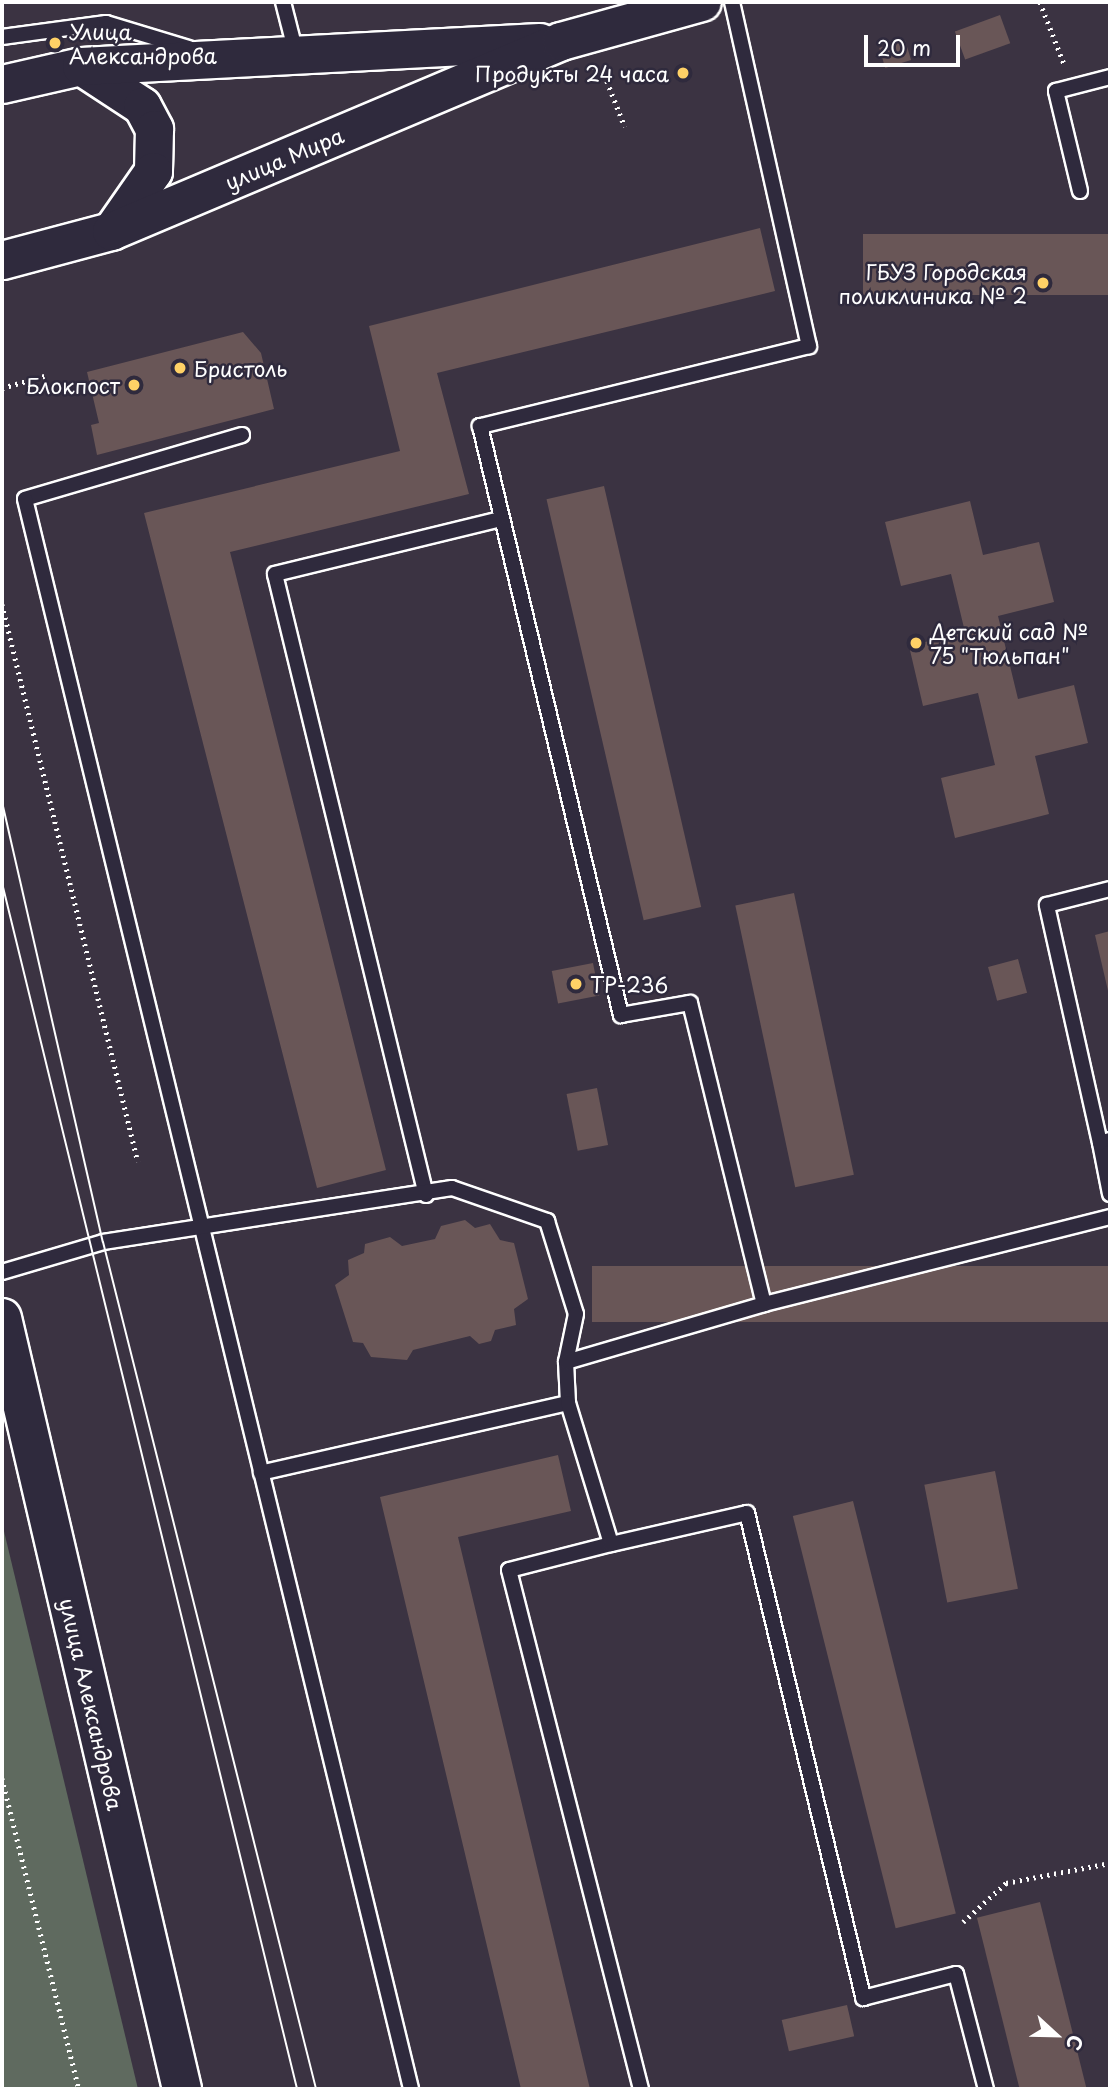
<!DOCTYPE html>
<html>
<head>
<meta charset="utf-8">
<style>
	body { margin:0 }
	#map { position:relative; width:1112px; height:2091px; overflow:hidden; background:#3b3342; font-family:"Playpen Sans",sans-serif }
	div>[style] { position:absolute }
	.green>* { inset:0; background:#5f6a5f }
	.building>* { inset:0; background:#695657; transform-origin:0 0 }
	.path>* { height:4.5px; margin-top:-2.25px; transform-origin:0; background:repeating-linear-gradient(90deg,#fff 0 2px,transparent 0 7px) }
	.roads { filter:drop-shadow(2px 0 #fff) drop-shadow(-2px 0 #fff) drop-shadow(0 2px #fff) drop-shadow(0 -2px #fff) }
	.service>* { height:14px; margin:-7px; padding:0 7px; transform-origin:7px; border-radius:7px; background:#2f2a3d }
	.tertiary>* { height:37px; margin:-18.5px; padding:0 18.5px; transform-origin:18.5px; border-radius:18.5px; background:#2f2a3d }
	.secondary>* { height:38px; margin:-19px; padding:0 19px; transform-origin:19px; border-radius:19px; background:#2f2a3d }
	.tram>* { height:2px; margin:-1px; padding:0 1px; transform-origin:1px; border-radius:1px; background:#fff }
	.dots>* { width:19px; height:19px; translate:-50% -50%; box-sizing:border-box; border:4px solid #2f2a3d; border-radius:50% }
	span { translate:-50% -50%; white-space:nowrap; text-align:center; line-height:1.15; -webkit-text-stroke:5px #2f2a3d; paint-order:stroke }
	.poi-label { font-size:21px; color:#fff }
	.left { translate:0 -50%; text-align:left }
	.right { translate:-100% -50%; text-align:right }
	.street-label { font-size:21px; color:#fff }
	.frame { position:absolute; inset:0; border:4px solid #fff; pointer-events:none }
	.north { position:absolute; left:1021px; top:2000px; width:70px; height:70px; -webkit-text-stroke:5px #2f2a3d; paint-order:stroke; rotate:112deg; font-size:19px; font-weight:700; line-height:28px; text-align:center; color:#fff }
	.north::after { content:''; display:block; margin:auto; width:24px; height:32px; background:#fff; clip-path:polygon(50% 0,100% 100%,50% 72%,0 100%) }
	.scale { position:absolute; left:864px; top:35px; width:96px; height:32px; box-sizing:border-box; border:4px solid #fff; border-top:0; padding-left:9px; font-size:21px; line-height:24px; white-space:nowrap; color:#fff; -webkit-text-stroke:5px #2f2a3d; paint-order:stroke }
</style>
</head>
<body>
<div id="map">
	<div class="green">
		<i style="clip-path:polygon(2px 1523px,138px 2089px,2px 2089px)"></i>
	</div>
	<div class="building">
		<i style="left:1000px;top:15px;width:30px;height:48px;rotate:70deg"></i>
		<i style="left:905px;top:40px;width:21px;height:27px;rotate:73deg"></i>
		<i style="clip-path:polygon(760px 228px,775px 291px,437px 373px,469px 494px,230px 552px,386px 1170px,317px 1188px,144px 513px,400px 451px,369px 326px)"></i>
		<i style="left:1110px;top:234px;width:61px;height:247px;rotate:90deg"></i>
		<i style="clip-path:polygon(243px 332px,261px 353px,274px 409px,97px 455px,91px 425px,99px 423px,87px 372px)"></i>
		<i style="left:604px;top:486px;width:432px;height:59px;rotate:77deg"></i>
		<i style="clip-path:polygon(970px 501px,983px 555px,1039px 542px,1054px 602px,998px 616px,1018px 699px,1074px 685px,1088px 743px,1035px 756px,1049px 814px,955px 838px,941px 778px,995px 765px,978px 693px,923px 706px,909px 646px,965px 632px,951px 574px,901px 586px,885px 522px)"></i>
		<i style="left:794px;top:893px;width:288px;height:60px;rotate:78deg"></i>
		<i style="clip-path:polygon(1110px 931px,1110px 995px,1109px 995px,1095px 935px)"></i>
		<i style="left:1018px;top:959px;width:35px;height:31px;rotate:75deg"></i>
		<i style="left:593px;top:963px;width:33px;height:42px;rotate:79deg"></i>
		<i style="left:597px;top:1088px;width:58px;height:31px;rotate:79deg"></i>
		<i style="clip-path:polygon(465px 1220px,475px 1228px,490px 1224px,500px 1240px,514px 1243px,528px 1299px,514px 1309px,516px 1325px,495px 1330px,491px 1341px,479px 1344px,470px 1336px,413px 1350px,407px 1360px,371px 1357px,363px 1343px,353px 1342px,335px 1285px,349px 1275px,348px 1260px,364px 1253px,365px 1244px,390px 1237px,402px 1246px,435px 1239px,441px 1226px)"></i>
		<i style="left:1110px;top:1266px;width:56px;height:518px;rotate:90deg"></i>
		<i style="clip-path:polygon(558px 1455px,571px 1511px,458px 1537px,590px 2089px,521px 2089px,380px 1497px)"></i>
		<i style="left:995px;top:1471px;width:120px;height:72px;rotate:79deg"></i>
		<i style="left:853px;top:1501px;width:425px;height:62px;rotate:76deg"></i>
		<i style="left:1040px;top:1902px;width:192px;height:65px;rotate:76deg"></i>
		<i style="left:847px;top:2005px;width:32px;height:67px;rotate:77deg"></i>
	</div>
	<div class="path">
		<i style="left:1040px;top:2px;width:69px;rotate:68.7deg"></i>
		<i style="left:595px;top:67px;width:16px;rotate:76deg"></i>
		<i style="left:607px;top:81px;width:49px;rotate:68.6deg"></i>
		<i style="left:2px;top:388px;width:44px;rotate:-15.9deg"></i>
		<i style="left:2px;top:604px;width:574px;rotate:76.3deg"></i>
		<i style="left:2px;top:1778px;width:320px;rotate:76.1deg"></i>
		<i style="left:963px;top:1922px;width:58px;rotate:-42.2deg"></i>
		<i style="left:1006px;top:1883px;width:106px;rotate:-10.9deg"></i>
	</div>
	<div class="roads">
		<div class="service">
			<i style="left:283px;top:2px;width:53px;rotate:75.7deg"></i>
			<i style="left:732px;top:2px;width:353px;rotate:77.4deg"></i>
			<i style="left:809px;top:346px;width:339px;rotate:166.3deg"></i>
			<i style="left:480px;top:426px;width:606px;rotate:76.54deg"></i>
			<i style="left:621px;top:1015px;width:70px;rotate:-9.9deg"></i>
			<i style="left:690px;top:1003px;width:310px;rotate:76.2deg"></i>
			<i style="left:764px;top:1304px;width:357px;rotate:-14.1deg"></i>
			<i style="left:2px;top:37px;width:105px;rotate:-7.7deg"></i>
			<i style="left:106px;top:23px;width:87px;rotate:16.8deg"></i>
			<i style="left:1080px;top:191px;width:103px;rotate:-103.5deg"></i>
			<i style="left:1056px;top:91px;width:56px;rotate:-14.5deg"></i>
			<i style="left:242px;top:435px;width:226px;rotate:163.6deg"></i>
			<i style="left:25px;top:499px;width:1636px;rotate:76.35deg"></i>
			<i style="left:1110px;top:1140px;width:10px;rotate:163deg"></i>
			<i style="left:1100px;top:1143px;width:52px;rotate:78.9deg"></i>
			<i style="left:1100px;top:1143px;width:244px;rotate:-102.6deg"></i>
			<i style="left:1047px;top:905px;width:65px;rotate:-14.3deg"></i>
			<i style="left:426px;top:1195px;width:639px;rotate:-103.67deg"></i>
			<i style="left:275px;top:574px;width:228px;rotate:-13.7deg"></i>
			<i style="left:2px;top:1272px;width:105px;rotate:-16.5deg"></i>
			<i style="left:103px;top:1242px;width:353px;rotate:-8.8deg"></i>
			<i style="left:452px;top:1188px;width:101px;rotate:19.2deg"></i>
			<i style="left:547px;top:1221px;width:97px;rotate:72.7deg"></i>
			<i style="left:576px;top:1314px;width:49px;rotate:101.8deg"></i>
			<i style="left:566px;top:1362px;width:41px;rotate:87.2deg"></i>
			<i style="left:568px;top:1403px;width:315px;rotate:167.2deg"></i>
			<i style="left:566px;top:1362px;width:206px;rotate:-16.3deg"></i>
			<i style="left:568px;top:1403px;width:147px;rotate:73deg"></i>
			<i style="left:611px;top:1544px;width:105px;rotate:165.7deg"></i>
			<i style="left:509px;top:1570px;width:536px;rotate:75.73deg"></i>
			<i style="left:611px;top:1544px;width:139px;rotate:-12.8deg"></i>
			<i style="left:747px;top:1513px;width:499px;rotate:76.5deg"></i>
			<i style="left:863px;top:1998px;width:96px;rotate:-14.5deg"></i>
			<i style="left:956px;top:1974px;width:119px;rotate:75.4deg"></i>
		</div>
		<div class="tertiary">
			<i style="left:81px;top:66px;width:73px;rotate:33.3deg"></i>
			<i style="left:142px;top:106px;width:26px;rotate:62deg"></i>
			<i style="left:154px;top:129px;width:42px;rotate:91.4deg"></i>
			<i style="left:153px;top:171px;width:72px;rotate:124.8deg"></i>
			<i style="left:2px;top:84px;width:81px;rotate:-12.8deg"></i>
			<i style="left:81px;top:66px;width:459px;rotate:-3deg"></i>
			<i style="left:2px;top:260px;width:113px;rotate:-14.9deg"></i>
			<i style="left:111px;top:231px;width:488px;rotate:-22.9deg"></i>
			<i style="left:561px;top:41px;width:146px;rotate:-15.5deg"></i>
		</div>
		<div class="secondary">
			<i style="left:2px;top:1318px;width:792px;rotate:76.86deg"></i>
		</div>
	</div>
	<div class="tram">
		<i style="left:2px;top:802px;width:451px;rotate:77.1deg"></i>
		<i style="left:103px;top:1242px;width:873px;rotate:75.88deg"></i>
		<i style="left:2px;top:883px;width:1242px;rotate:76.25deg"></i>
	</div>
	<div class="dots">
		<i style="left:55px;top:43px;background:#ffd166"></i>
		<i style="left:683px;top:73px;background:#ffd166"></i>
		<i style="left:1043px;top:283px;background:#ffd166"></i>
		<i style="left:180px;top:368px;background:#ffd166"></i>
		<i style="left:134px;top:385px;background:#ffd166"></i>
		<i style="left:916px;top:643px;background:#ffd166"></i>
		<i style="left:576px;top:984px;background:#ffd166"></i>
	</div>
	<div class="poi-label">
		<span class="left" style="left:69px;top:43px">Улица<br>Александрова</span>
		<span class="right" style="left:669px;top:73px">Продукты 24 часа</span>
		<span class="right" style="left:1027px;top:283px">ГБУЗ Городская<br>поликлиника № 2</span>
		<span class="left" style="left:194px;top:368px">Бристоль</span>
		<span class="right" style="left:120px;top:385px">Блокпост</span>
		<span class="left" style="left:930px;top:643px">Детский сад №<br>75 "Тюльпан"</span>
		<span class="left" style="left:590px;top:984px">ТР-236</span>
	</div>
	<div class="street-label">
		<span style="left:284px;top:158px;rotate:-23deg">улица Мира</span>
		<span style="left:92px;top:1704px;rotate:77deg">улица Александрова</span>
	</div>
	<div class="frame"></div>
	<div class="north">С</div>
	<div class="scale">20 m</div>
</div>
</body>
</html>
